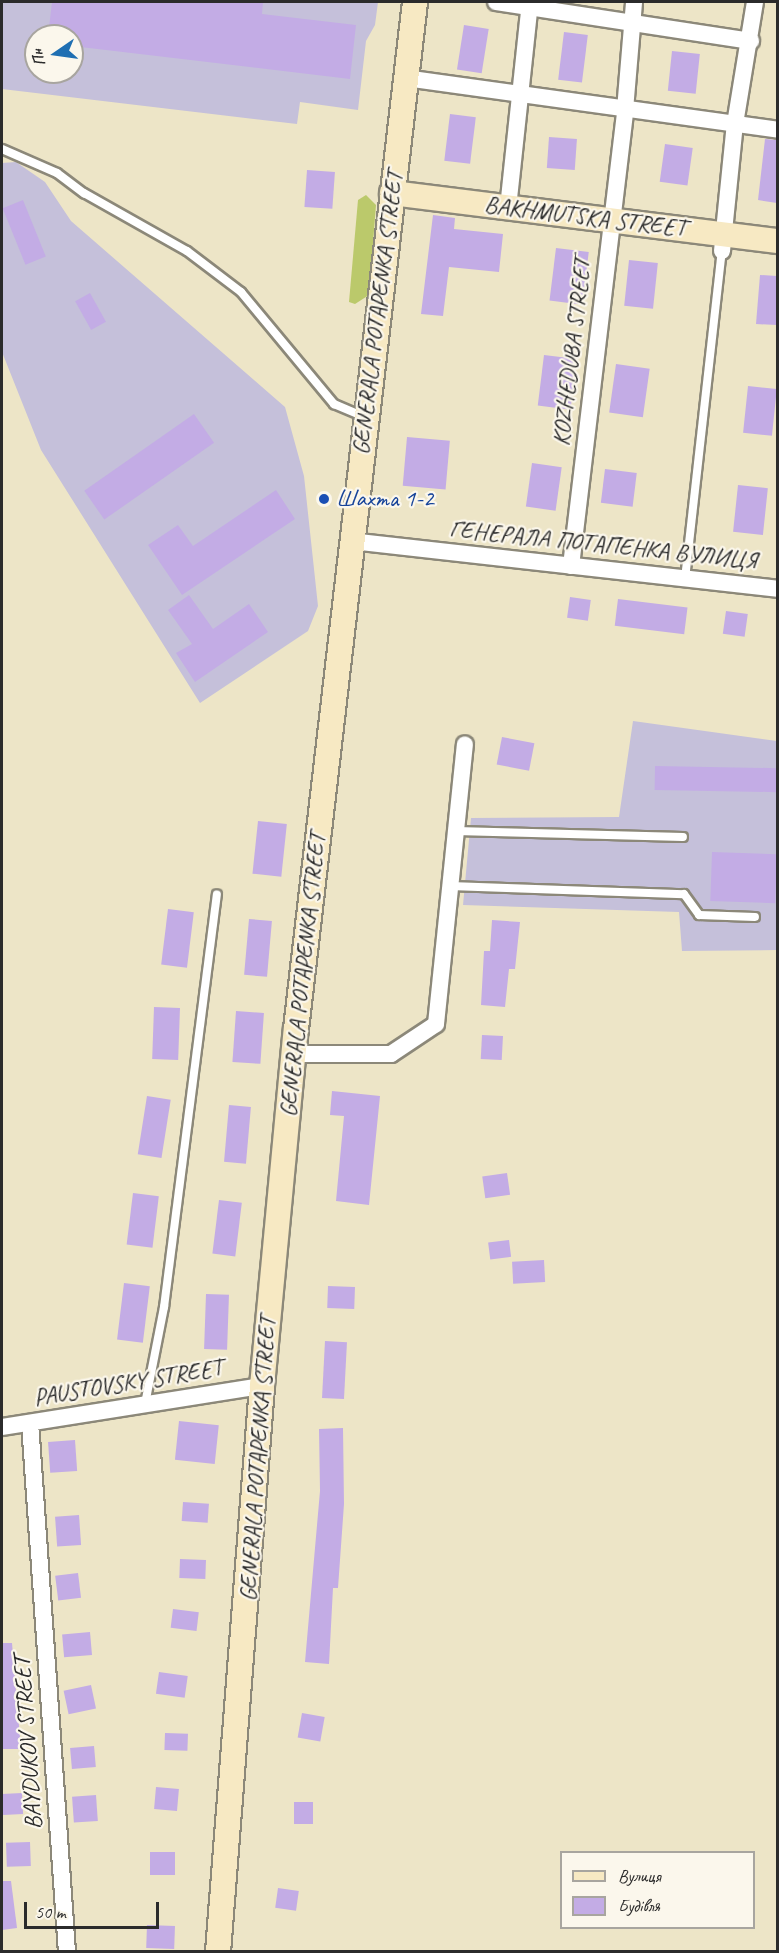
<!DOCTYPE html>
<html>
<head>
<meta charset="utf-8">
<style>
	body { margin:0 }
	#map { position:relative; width:779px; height:1953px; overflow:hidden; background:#ede5c7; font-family:Caveat,sans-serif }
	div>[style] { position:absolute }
	.industrial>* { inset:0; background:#c5c0da }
	.green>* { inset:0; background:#bbc96b }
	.building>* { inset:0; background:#c3ace5; transform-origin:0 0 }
	.roads { filter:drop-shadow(2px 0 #8c8879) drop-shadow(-2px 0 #8c8879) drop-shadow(0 2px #8c8879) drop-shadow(0 -2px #8c8879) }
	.lane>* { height:8px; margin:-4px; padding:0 4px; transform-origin:4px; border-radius:4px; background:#fff }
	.street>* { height:16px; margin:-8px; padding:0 8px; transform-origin:8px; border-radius:8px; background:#fff }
	.secondary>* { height:24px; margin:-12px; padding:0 12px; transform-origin:12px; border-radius:12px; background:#f7e9c3 }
	.dots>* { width:16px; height:16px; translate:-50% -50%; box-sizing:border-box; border:3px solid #fbf7ec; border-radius:50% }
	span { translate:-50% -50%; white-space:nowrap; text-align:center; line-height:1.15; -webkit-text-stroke:4.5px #fbf7ec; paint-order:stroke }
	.street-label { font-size:24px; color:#2b2b2b }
	.transit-label { font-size:24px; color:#164399 }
	.left { translate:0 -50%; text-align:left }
	.frame { position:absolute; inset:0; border:3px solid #2b2b2b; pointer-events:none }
	.legend { position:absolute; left:560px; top:1851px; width:195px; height:78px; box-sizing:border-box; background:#fbf7ec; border:2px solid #a8a59f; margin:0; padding:8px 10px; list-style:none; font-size:18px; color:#2b2b2b }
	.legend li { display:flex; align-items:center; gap:12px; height:30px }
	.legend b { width:30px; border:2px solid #a8a59f }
	.north { position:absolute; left:24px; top:24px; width:60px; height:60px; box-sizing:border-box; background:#fbf7ec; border:2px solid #a8a59f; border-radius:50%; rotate:257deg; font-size:16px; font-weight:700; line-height:24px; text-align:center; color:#2b2b2b }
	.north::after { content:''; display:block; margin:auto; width:21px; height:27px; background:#1f6fb2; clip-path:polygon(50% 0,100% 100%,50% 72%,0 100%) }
	.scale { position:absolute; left:24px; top:1902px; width:135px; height:27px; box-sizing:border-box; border:3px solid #2b2b2b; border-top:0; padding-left:8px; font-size:18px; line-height:21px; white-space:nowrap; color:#2b2b2b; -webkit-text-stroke:4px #fbf7ec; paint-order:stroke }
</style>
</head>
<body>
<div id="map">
	<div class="industrial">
		<i style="clip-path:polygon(evenodd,2px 2px,378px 2px,375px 25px,366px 41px,358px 110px,300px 102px,297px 124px,2px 89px,2px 2px,36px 36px,72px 36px,72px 72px,36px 72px,36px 36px)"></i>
		<i style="clip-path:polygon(16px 162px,45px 182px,71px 221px,285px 407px,304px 476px,318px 606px,308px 631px,200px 703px,41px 450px,2px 352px,2px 163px)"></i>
		<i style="clip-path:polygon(633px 721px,777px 741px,777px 950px,682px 951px,679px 912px,463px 905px,471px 818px,619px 817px)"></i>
	</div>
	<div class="green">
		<i style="clip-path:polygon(366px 195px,376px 205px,369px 295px,355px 304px,349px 302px,358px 200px)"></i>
	</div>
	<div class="building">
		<i style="clip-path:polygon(52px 2px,263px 2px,262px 14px,356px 25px,350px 79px,72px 46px,72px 36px,48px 36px)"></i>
		<i style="left:464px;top:25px;width:25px;height:45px;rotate:9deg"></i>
		<i style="left:564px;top:32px;width:24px;height:48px;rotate:7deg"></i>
		<i style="left:672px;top:51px;width:28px;height:40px;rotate:6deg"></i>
		<i style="left:450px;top:114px;width:26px;height:47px;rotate:7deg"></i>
		<i style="left:549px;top:137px;width:28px;height:31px;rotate:4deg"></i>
		<i style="clip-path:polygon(765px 139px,777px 140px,777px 203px,758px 200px)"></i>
		<i style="left:665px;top:144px;width:28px;height:38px;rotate:8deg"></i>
		<i style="left:307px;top:170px;width:28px;height:37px;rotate:4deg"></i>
		<i style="left:23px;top:200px;width:61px;height:22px;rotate:68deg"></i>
		<i style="clip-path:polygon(433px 215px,455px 218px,454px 229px,503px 234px,499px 272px,449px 267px,443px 316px,421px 314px)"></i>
		<i style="left:556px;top:248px;width:33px;height:53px;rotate:7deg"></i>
		<i style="left:629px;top:260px;width:29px;height:46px;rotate:6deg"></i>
		<i style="clip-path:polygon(760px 275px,777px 276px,777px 325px,756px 324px)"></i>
		<i style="left:90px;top:293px;width:33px;height:17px;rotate:61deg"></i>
		<i style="left:544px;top:355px;width:33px;height:51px;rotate:7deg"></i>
		<i style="left:616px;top:364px;width:34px;height:49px;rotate:8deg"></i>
		<i style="left:748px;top:386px;width:29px;height:47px;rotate:6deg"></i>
		<i style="left:194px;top:414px;width:35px;height:134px;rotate:55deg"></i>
		<i style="left:407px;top:437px;width:43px;height:49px;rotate:5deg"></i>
		<i style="left:532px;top:463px;width:30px;height:44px;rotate:8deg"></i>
		<i style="left:605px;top:469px;width:32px;height:34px;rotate:7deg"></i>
		<i style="left:738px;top:485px;width:30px;height:47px;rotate:6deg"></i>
		<i style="clip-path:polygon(276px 490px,295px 519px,182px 595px,148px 545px,178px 525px,193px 546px)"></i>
		<i style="clip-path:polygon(189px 595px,213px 629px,249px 604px,268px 632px,195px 682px,176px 653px,192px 644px,168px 610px)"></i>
		<i style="left:570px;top:597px;width:21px;height:21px;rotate:8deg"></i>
		<i style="left:618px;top:599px;width:70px;height:27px;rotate:7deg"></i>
		<i style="left:726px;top:611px;width:22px;height:23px;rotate:8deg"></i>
		<i style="left:502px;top:737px;width:33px;height:28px;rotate:11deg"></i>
		<i style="left:655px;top:766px;width:122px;height:24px;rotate:1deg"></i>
		<i style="left:258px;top:821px;width:29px;height:53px;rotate:6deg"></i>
		<i style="left:712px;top:852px;width:65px;height:49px;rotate:2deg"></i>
		<i style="left:168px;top:909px;width:26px;height:56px;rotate:7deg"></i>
		<i style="left:249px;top:919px;width:23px;height:56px;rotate:5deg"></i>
		<i style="clip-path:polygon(492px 920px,520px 922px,515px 969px,509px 969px,505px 1007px,481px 1005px,484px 951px,490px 951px)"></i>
		<i style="left:154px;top:1007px;width:26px;height:52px;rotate:2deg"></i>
		<i style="left:236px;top:1011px;width:28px;height:51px;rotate:4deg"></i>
		<i style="left:482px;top:1035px;width:21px;height:24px;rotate:3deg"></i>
		<i style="clip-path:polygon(332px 1091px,380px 1096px,369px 1205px,336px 1201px,344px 1116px,330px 1115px)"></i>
		<i style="left:147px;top:1096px;width:24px;height:59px;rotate:9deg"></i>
		<i style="left:229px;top:1105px;width:22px;height:57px;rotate:5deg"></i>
		<i style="left:507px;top:1173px;width:22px;height:25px;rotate:82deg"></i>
		<i style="left:133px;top:1193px;width:26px;height:52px;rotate:7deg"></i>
		<i style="left:219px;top:1200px;width:23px;height:54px;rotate:7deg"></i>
		<i style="left:509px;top:1240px;width:17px;height:21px;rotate:83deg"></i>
		<i style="left:544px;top:1260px;width:22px;height:32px;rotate:87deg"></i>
		<i style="left:124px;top:1283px;width:26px;height:57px;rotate:7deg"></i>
		<i style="left:328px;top:1286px;width:27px;height:22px;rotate:2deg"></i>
		<i style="left:206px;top:1294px;width:23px;height:55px;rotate:2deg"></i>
		<i style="left:325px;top:1341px;width:22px;height:57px;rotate:3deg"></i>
		<i style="left:179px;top:1421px;width:40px;height:39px;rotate:6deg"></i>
		<i style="clip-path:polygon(343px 1428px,344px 1504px,338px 1588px,333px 1588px,329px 1664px,305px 1662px,320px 1491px,319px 1429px)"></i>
		<i style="left:75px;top:1440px;width:31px;height:27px;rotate:86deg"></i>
		<i style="left:183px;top:1502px;width:26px;height:19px;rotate:4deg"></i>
		<i style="left:79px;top:1515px;width:30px;height:24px;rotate:86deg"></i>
		<i style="left:180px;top:1559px;width:26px;height:19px;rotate:2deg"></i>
		<i style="left:78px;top:1573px;width:25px;height:23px;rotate:83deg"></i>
		<i style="left:173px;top:1609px;width:26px;height:19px;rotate:7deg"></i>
		<i style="left:90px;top:1632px;width:23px;height:28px;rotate:85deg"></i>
		<i style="clip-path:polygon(2px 1643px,12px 1643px,21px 1749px,2px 1749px)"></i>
		<i style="left:159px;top:1672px;width:29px;height:22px;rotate:8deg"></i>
		<i style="left:91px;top:1685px;width:24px;height:28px;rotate:78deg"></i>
		<i style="left:302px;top:1713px;width:23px;height:25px;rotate:10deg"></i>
		<i style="left:165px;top:1733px;width:23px;height:17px;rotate:2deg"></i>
		<i style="left:94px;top:1746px;width:21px;height:24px;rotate:85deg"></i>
		<i style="left:156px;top:1787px;width:23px;height:22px;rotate:5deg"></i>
		<i style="left:22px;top:1793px;width:21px;height:20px;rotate:87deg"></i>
		<i style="left:96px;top:1795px;width:26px;height:24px;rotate:86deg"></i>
		<i style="left:294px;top:1802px;width:19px;height:22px"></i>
		<i style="left:30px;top:1842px;width:24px;height:24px;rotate:88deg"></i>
		<i style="left:150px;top:1852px;width:25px;height:23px"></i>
		<i style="clip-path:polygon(2px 1881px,11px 1881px,17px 1928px,2px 1930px)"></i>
		<i style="left:278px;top:1888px;width:21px;height:20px;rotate:8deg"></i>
		<i style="left:147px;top:1925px;width:28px;height:23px;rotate:2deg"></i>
	</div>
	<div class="roads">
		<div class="lane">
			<i style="left:2px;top:149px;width:60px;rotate:23.6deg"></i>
			<i style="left:57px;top:173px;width:34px;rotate:37deg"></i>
			<i style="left:84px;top:193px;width:118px;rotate:29.4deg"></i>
			<i style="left:187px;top:251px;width:68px;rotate:37.2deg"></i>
			<i style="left:241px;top:292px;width:146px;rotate:50.3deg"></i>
			<i style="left:334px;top:404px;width:33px;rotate:23deg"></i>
			<i style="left:685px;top:579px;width:330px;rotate:-83.6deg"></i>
			<i style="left:456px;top:831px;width:227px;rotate:1.5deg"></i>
			<i style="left:450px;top:886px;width:234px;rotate:2deg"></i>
			<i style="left:684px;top:894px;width:26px;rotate:54deg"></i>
			<i style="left:699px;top:915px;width:56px;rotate:2deg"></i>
			<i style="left:145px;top:1404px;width:99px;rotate:-78.9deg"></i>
			<i style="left:164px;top:1307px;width:416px;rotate:-82.7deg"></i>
		</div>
		<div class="street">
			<i style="left:496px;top:2px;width:258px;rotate:8.7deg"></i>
			<i style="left:405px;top:78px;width:377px;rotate:7.9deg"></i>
			<i style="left:508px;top:208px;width:207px;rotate:-83.9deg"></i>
			<i style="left:722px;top:251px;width:128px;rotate:-84.2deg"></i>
			<i style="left:735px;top:124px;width:124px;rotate:-80.7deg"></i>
			<i style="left:351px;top:541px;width:430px;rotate:6.4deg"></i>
			<i style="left:571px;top:566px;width:459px;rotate:-83.2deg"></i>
			<i style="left:625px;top:110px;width:108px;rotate:-85.2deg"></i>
			<i style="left:294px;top:1054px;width:97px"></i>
			<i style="left:391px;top:1054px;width:54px;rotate:-33.7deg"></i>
			<i style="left:436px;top:1024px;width:281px;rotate:-84.1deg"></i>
			<i style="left:30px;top:1423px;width:530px;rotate:86deg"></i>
			<i style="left:2px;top:1427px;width:263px;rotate:-9deg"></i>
		</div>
		<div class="secondary">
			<i style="left:392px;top:193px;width:389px;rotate:7.1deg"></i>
			<i style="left:218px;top:1952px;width:568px;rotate:-85.55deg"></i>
			<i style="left:262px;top:1386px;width:359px;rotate:-84.6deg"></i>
			<i style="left:296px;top:1029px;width:1034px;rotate:-83.39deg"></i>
		</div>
	</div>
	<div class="dots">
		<i style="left:324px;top:499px;background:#1a4fb4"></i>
	</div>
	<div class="street-label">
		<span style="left:585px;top:217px;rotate:7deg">BAKHMUTSKA STREET</span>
		<span style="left:378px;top:313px;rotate:-83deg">GENERALA POTAPENKA STREET</span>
		<span style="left:572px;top:352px;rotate:-83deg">KOZHEDUBA STREET</span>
		<span style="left:603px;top:545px;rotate:6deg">ГЕНЕРАЛА ПОТАПЕНКА ВУЛИЦЯ</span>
		<span style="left:303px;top:975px;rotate:-84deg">GENERALA POTAPENKA STREET</span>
		<span style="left:128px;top:1383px;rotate:-9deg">PAUSTOVSKY STREET</span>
		<span style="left:258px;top:1459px;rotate:-86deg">GENERALA POTAPENKA STREET</span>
		<span style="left:28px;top:1743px;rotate:-94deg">BAYDUKOV STREET</span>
	</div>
	<div class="transit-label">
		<span class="left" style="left:336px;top:499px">Шахта 1-2</span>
	</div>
	<div class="frame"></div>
	<ul class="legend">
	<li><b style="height:8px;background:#f7e9c3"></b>Вулиця</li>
	<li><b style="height:16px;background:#c3ace5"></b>Будівля</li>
	</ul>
	<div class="north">Пн</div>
	<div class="scale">50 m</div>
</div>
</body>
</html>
